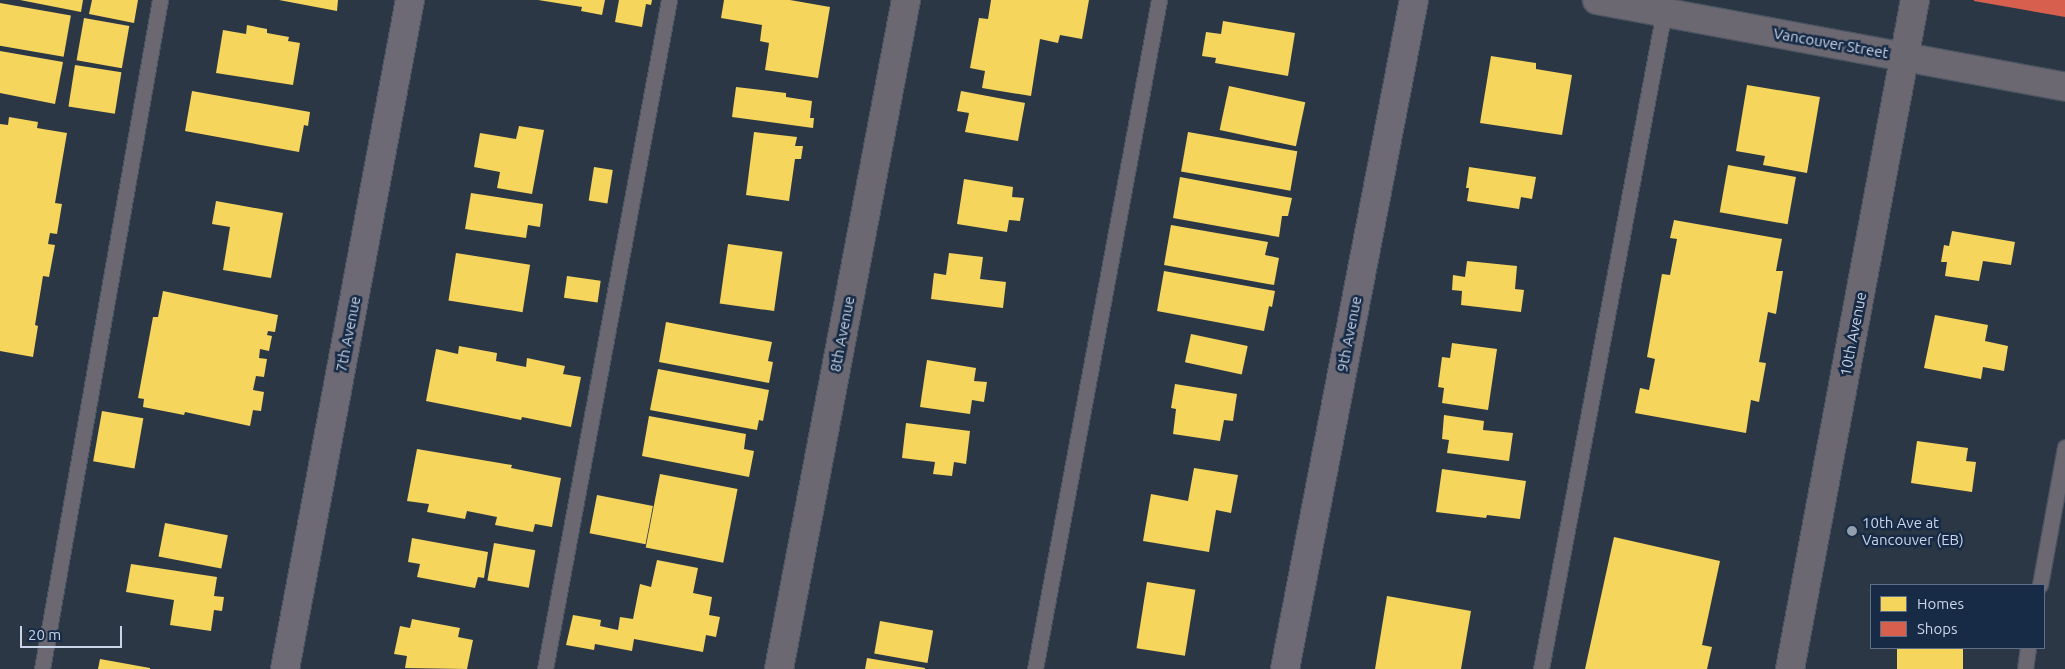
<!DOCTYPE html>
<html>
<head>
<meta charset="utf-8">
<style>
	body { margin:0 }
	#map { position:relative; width:2065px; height:669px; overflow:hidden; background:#2c3746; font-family:Ubuntu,sans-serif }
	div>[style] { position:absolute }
	.homes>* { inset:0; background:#f6d55c; transform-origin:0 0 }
	.shops>* { inset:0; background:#d6604d }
	.roads { filter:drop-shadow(1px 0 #4b5461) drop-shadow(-1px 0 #4b5461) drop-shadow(0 1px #4b5461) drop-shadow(0 -1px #4b5461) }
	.lane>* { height:15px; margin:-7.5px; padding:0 7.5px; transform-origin:7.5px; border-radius:7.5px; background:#6c6871 }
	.street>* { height:28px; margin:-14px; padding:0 14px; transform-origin:14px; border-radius:14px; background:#6c6871 }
	.secondary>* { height:28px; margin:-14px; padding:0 14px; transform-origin:14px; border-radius:14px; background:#6d6a76 }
	.dots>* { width:14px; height:14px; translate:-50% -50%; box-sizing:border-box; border:2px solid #182b46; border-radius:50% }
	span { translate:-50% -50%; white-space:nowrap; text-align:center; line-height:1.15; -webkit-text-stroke:5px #182b46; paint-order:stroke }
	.street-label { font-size:15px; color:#cad6e8 }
	.poi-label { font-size:15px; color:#cad6e8 }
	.left { translate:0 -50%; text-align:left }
	.legend { position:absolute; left:1870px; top:584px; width:175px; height:65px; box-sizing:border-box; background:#182b46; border:1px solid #5f6f87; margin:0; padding:6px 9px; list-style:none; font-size:15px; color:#cad6e8 }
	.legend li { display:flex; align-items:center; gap:10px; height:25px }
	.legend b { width:25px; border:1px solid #5f6f87 }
	.scale { position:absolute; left:20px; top:626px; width:102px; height:22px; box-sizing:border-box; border:2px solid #cad6e8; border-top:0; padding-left:6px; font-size:15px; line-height:18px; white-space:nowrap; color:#cad6e8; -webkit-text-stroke:4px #182b46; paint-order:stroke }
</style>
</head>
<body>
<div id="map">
	<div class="homes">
		<i style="clip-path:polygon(20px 0,83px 0,81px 12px)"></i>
		<i style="clip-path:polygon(92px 0,138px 0,134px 23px,89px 14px)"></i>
		<i style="clip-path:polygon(279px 0,338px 0,337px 11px)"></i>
		<i style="clip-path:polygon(538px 0,605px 0,602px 15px,581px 11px,582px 7px)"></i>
		<i style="clip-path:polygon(619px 0,652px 0,651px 5px,646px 4px,642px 27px,615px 22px)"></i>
		<i style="clip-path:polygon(724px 0,790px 0,830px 7px,818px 78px,765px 70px,769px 43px,760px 41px,762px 25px,721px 18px)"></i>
		<i style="clip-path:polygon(991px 0,1089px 0,1082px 39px,1060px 35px,1058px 43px,1040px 39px,1031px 96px,982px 88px,985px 71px,970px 68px,979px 18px,988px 19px)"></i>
		<i style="left:0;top:3px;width:72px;height:42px;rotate:10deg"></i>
		<i style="left:84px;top:18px;width:46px;height:43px;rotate:10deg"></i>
		<i style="clip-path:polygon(1223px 21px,1295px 33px,1288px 76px,1215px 63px,1216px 58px,1202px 56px,1206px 32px,1221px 34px)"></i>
		<i style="clip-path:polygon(247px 25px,267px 29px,267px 33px,289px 37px,288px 41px,300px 43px,293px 85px,216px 73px,223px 30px,246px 34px)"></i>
		<i style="clip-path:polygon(0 51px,63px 62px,55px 104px,0 93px)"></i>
		<i style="clip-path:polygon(1491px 56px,1536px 63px,1536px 69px,1572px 75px,1562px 135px,1480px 123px)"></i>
		<i style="left:75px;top:65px;width:47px;height:42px;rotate:9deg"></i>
		<i style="clip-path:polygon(1747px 85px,1820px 97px,1807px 173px,1763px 165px,1765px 156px,1736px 151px)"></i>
		<i style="left:1229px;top:86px;width:78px;height:45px;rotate:12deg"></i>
		<i style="clip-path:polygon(736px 87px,786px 93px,786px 97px,812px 101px,810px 118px,814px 118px,813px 128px,732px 117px)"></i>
		<i style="clip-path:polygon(192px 91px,310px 112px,308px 126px,304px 125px,299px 152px,185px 131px)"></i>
		<i style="clip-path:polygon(961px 91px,1025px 103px,1018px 141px,965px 132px,969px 113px,957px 111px)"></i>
		<i style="clip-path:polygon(9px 117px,38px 122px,37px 128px,67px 133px,55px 203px,62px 204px,57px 234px,50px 233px,48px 244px,55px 245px,49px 277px,43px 276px,35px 325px,38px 326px,33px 357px,0 351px,0 124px,8px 125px)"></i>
		<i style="clip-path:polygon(519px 126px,544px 130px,532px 194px,497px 188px,500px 172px,474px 167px,480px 133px,516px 139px)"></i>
		<i style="clip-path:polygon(754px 132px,797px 137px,795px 146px,803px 146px,801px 159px,795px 159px,789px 201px,746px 195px)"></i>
		<i style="left:1188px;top:132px;width:111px;height:40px;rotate:10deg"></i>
		<i style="left:1728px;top:165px;width:69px;height:48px;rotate:10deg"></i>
		<i style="left:594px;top:167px;width:19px;height:34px;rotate:9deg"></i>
		<i style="clip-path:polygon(1469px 167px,1536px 177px,1532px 199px,1521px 197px,1519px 209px,1467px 201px,1469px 188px,1466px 188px)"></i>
		<i style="clip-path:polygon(1180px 177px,1292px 198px,1288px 216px,1282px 216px,1279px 237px,1173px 218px)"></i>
		<i style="clip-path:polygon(964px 179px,1013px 187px,1012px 197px,1024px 198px,1020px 221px,1009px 220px,1007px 232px,957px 224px)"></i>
		<i style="clip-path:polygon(471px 193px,543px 204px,540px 227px,528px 225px,526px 238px,465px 229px)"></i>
		<i style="clip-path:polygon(216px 201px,283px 213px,271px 278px,223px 270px,230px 227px,212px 224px)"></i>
		<i style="clip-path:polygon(1674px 220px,1782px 239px,1776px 271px,1783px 271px,1776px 314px,1768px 312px,1759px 362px,1766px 363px,1759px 402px,1751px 400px,1746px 433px,1635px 413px,1640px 388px,1649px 390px,1655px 359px,1647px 357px,1662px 274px,1670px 275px,1677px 239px,1670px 238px)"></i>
		<i style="clip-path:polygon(1171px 225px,1268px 242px,1265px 255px,1279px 258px,1274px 285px,1164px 265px)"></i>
		<i style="clip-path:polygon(1952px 231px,2015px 242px,2011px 265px,1983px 261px,1979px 281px,1945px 276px,1947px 262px,1941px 262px,1944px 245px,1949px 246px)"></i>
		<i style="left:728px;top:244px;width:55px;height:60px;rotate:8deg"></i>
		<i style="left:456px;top:253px;width:75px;height:48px;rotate:9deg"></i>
		<i style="clip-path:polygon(949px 253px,983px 257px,980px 279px,1006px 282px,1003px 308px,931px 299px,934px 273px,946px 275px)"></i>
		<i style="clip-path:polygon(1467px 261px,1517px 266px,1515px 289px,1524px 290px,1521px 312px,1461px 305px,1462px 291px,1452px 290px,1453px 275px,1465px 277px)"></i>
		<i style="clip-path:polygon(1164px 271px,1275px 291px,1272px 307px,1269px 306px,1264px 331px,1157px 311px)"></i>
		<i style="left:567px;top:276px;width:34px;height:22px;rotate:8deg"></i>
		<i style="clip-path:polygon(163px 291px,278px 315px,275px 332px,268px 331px,267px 335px,272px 336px,269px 351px,260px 349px,259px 358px,267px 359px,264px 377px,256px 376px,253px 390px,264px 392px,261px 411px,253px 410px,250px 426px,185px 412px,184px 415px,143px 407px,144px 399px,138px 398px,153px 317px,158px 317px)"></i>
		<i style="clip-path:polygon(1935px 315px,1988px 325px,1985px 341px,2008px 346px,2004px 371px,1983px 367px,1981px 379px,1924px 368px)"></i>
		<i style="clip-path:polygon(666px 322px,772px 342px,768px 361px,773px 362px,769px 383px,659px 362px)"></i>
		<i style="left:1191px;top:334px;width:58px;height:29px;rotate:12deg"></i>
		<i style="clip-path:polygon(1452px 343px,1497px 349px,1488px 410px,1442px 403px,1444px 388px,1438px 387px,1442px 357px,1450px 358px)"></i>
		<i style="clip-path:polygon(459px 346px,497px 353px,496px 361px,526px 367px,527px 358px,565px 366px,563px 374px,581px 377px,571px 427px,522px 417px,521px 420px,426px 401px,436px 349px,458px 354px)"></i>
		<i style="clip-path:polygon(927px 360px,976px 368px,974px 381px,987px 382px,984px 402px,972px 400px,970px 414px,920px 407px)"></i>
		<i style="clip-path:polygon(658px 369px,769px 390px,763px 421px,759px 420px,757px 430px,650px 410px)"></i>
		<i style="clip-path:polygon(1175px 384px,1237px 394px,1233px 421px,1224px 420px,1220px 441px,1173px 434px,1176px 409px,1171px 408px)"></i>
		<i style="left:102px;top:411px;width:42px;height:51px;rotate:10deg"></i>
		<i style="clip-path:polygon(1444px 415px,1484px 421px,1483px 430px,1513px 433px,1509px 461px,1447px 453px,1449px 440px,1442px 439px)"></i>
		<i style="clip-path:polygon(649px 416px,746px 434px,744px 449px,754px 451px,749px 477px,642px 456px)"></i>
		<i style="clip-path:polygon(906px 423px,970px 431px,966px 464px,954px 462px,952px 476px,933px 474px,935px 462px,902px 458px)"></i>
		<i style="clip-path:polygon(1917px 441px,1968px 448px,1966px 461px,1976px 462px,1972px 492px,1911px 483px)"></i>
		<i style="clip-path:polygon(417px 449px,512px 465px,511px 468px,561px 478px,552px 527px,535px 524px,533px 532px,495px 525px,497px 517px,467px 511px,465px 519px,427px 512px,429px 504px,407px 501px)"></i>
		<i style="clip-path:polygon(1194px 468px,1238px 475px,1231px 513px,1216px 510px,1209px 552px,1143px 541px,1151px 494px,1188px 501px)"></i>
		<i style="clip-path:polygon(1442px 469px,1526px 481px,1520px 519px,1487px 515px,1486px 518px,1436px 512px)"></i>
		<i style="left:660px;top:474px;width:79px;height:75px;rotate:11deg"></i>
		<i style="left:597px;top:495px;width:57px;height:39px;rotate:11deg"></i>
		<i style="left:165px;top:523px;width:64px;height:34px;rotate:11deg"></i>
		<i style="clip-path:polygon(1614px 537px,1720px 561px,1702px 645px,1712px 647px,1707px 669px,1585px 669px)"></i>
		<i style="clip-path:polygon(412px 538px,488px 552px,484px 578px,478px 577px,475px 588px,417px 577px,420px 564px,408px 562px)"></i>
		<i style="left:494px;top:543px;width:42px;height:38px;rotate:10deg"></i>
		<i style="clip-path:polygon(657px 560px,698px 568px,693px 593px,712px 597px,709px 615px,720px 617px,716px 637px,706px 635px,703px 652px,634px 639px,632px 651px,595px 644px,594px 650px,566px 645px,573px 615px,601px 620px,600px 626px,618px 630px,620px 617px,633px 619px,640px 584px,651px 587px)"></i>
		<i style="clip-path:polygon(131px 564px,217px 577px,214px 596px,224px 597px,222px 611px,214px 610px,211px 631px,170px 625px,174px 600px,126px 592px)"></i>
		<i style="left:1147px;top:582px;width:49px;height:67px;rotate:9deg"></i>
		<i style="clip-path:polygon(1387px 596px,1471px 611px,1461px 669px,1375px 669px)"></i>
		<i style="clip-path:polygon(412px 619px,460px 628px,458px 637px,473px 640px,467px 669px,405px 668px,407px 656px,394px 654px,400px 626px,410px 628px)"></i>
		<i style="left:880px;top:621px;width:54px;height:33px;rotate:10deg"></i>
		<i style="left:1897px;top:648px;width:66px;height:21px"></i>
		<i style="clip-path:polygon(867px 658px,925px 668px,925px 669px,865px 669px)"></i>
		<i style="clip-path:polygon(100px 659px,150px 668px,150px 669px,98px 669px)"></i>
	</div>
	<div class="shops">
		<i style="clip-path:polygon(1974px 0,2065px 0,2065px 17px,1974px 1px)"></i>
	</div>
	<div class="roads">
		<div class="lane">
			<i style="left:2040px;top:585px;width:140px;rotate:-79.7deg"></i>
			<i style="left:42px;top:669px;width:679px;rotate:-80deg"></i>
			<i style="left:545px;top:669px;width:680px;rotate:-79.5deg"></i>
			<i style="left:1035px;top:669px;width:680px;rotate:-79.5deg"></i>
			<i style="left:1541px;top:669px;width:674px;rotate:-79.41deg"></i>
			<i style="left:2025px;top:669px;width:21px;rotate:-82deg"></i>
		</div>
		<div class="street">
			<i style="left:1597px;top:0;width:476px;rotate:10.5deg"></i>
			<i style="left:779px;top:669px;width:681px;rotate:-79.25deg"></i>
			<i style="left:1790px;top:669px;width:681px;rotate:-79.42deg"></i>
		</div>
		<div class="secondary">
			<i style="left:285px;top:669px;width:681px;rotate:-79.42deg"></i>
			<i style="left:1285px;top:669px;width:681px;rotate:-79.09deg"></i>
		</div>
	</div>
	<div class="dots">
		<i style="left:1852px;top:531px;background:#939eaf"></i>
	</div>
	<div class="street-label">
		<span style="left:1831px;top:43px;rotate:10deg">Vancouver Street</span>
		<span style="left:348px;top:334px;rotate:-79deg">7th Avenue</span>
		<span style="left:842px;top:334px;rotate:-79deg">8th Avenue</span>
		<span style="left:1349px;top:334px;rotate:-79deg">9th Avenue</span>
		<span style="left:1853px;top:334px;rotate:-79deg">10th Avenue</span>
	</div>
	<div class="poi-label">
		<span class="left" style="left:1862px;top:531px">10th Ave at<br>Vancouver (EB)</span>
	</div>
	<ul class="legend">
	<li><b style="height:14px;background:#f6d55c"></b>Homes</li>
	<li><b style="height:14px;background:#d6604d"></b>Shops</li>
	</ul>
	<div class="scale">20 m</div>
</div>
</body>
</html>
